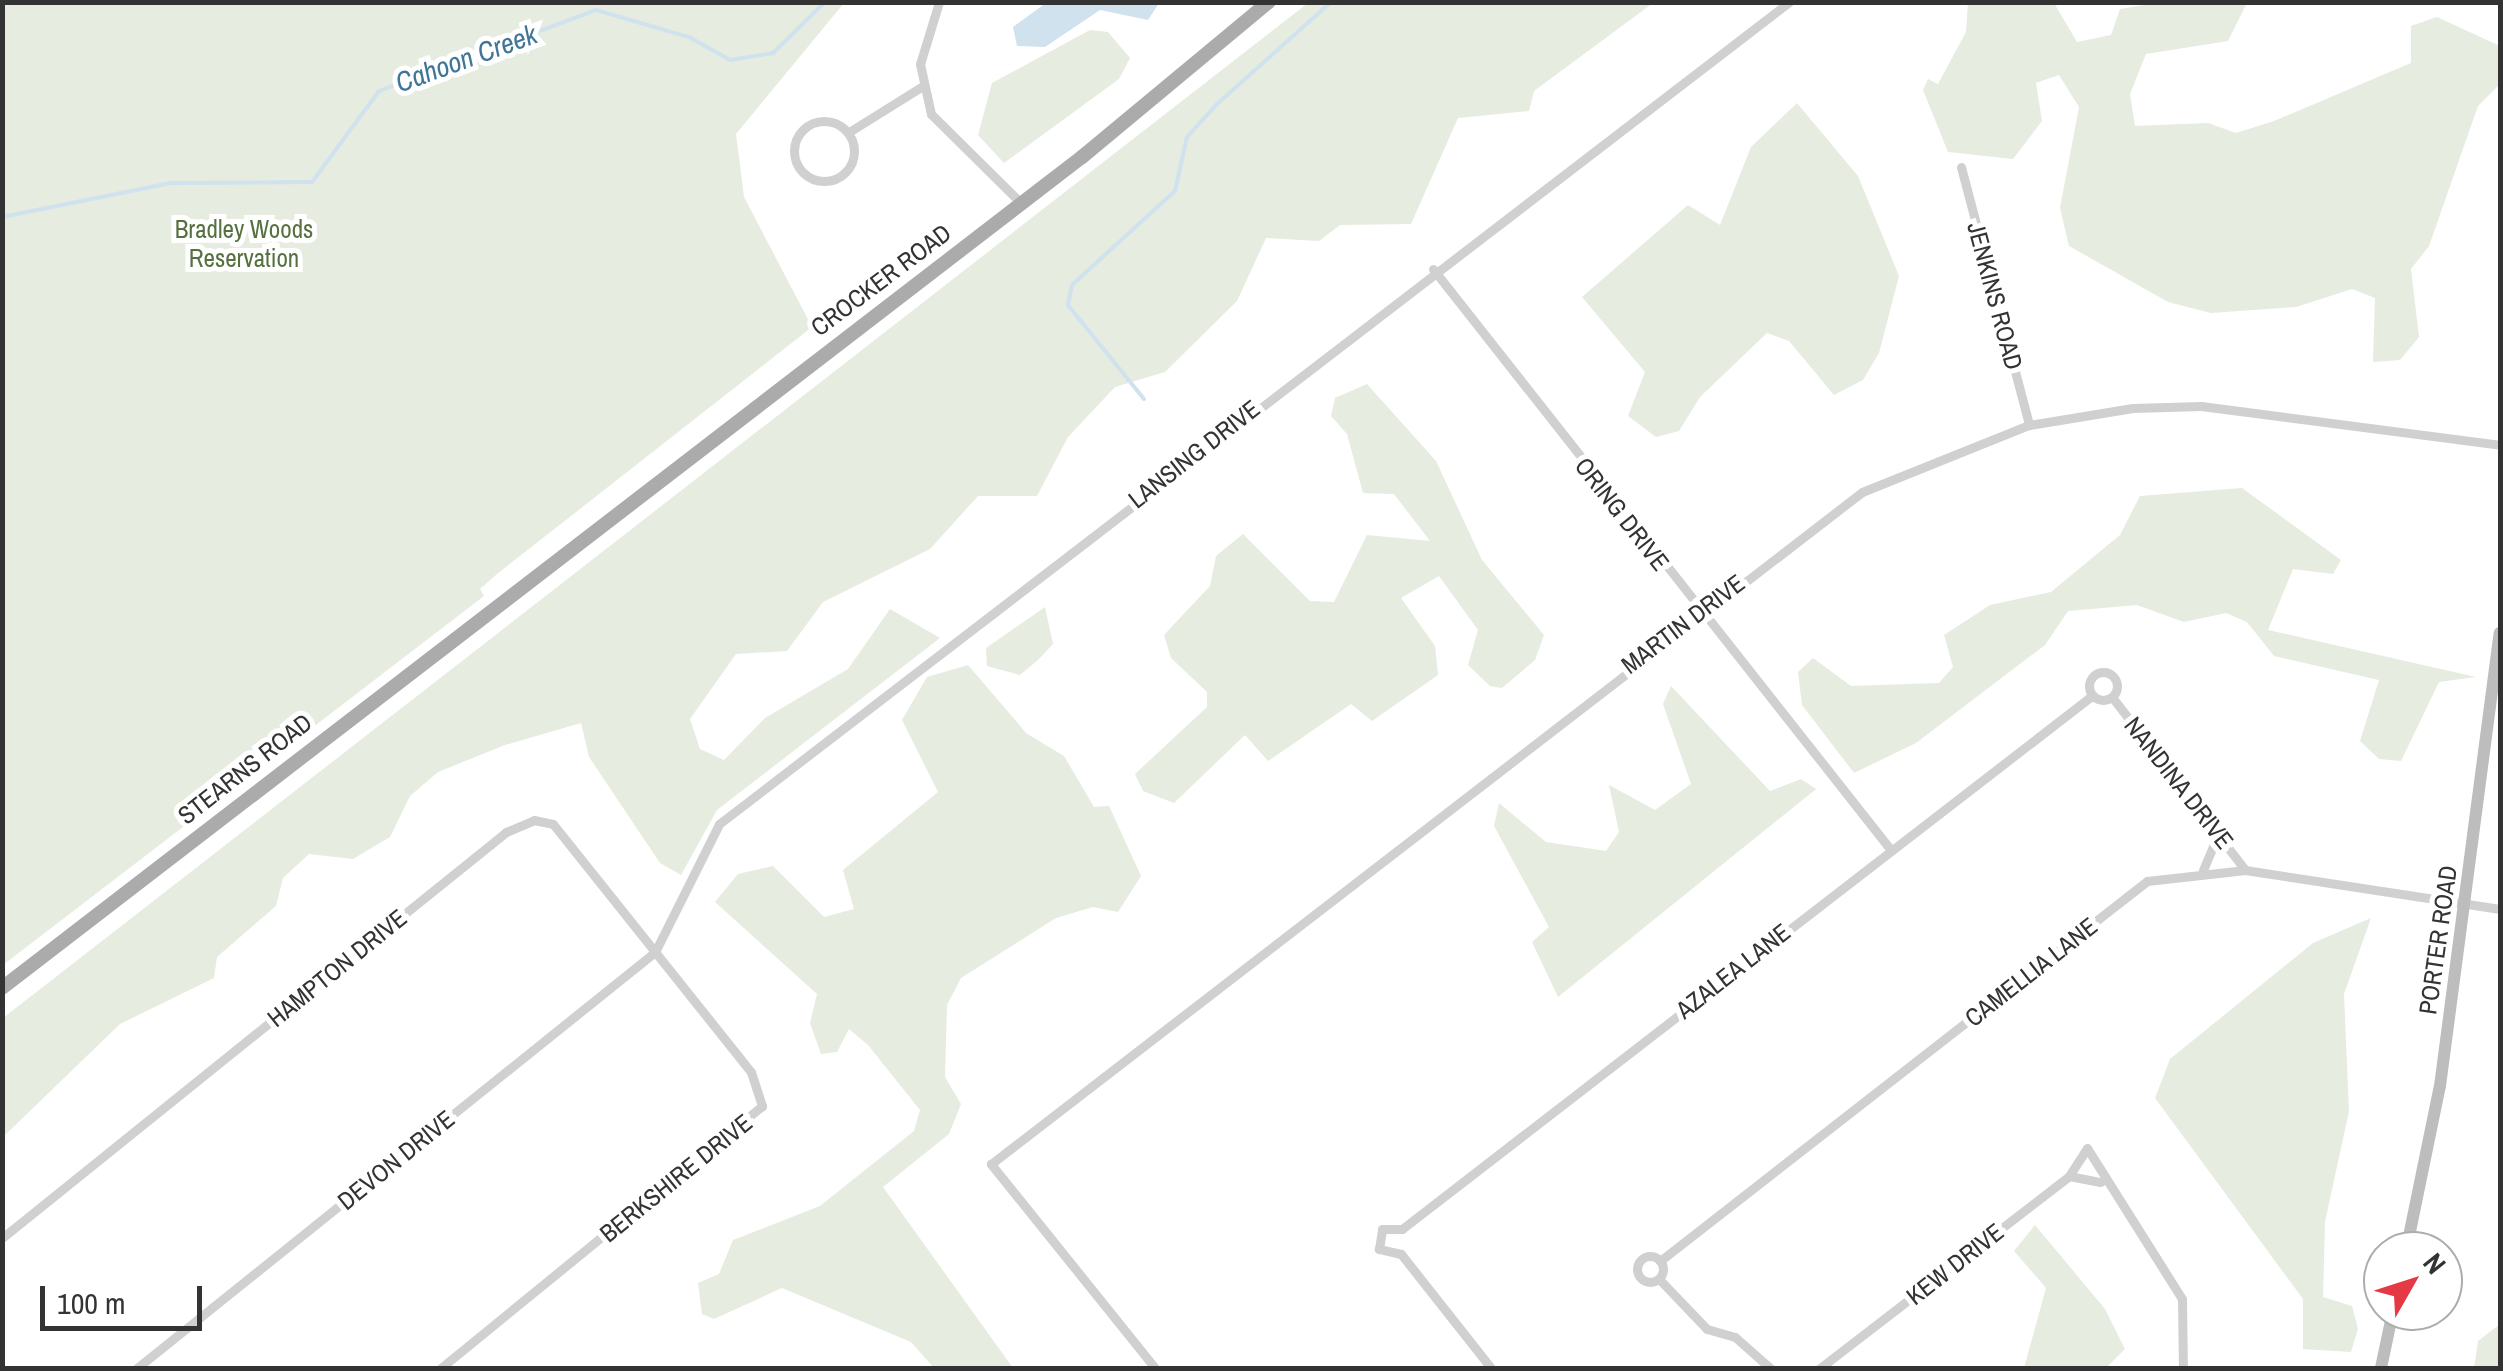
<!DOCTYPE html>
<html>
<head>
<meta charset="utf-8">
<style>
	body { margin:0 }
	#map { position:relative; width:2503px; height:1371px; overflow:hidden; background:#fff; font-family:"Archivo Narrow",sans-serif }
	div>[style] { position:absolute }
	.green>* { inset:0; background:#e6ecdf }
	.water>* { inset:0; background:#cfe2ee }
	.stream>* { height:4px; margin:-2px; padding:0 2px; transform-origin:2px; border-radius:2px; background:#cfe2ee }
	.street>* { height:9px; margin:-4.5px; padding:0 4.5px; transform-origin:4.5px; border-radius:4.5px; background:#d0d0d0 }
	.street>.ring { margin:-4.5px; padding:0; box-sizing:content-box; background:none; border:9px solid #d0d0d0; border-radius:50% }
	.secondary>* { height:12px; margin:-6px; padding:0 6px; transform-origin:6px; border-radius:6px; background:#bdbdbd }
	.primary>* { height:14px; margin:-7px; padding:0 7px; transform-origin:7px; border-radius:7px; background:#ababab }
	span { translate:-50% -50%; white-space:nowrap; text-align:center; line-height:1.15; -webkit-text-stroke:10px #fff; paint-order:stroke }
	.park-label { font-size:25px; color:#56703f }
	.street-label { font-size:25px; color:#333 }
	.water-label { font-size:28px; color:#3f7597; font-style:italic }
	.frame { position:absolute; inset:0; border:5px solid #333; pointer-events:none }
	.north { position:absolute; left:2363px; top:1231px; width:100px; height:100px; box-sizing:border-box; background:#fff; border:2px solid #adadad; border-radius:50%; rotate:51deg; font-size:28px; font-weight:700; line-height:40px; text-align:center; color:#333 }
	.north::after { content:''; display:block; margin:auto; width:35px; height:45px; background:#e63946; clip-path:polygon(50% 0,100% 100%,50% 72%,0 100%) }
	.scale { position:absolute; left:40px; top:1286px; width:162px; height:45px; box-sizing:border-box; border:5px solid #333; border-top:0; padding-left:12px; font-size:30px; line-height:35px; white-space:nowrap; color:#333; -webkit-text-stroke:8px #fff; paint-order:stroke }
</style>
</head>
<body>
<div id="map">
	<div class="green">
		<i style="clip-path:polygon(3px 2px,844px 3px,736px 134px,744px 197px,812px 327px,497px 574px,480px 589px,484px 596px,3px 965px)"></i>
		<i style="clip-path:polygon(1308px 3px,1653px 3px,1534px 91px,1529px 111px,1458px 118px,1411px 224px,1340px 225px,1319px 241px,1266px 238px,1237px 301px,1165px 372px,1115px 387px,1068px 437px,1037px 496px,978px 496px,930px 549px,823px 602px,787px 651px,736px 654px,690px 719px,700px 749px,724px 760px,765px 718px,848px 669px,890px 609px,940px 638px,717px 810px,681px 875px,660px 863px,589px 757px,581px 723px,505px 745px,438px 772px,410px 796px,390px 837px,353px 859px,309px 854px,283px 878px,276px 906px,217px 957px,214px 978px,120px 1024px,3px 1137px,3px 1018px)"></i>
		<i style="clip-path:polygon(2157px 3px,2247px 3px,2228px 41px,2146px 54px,2130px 94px,2135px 126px,2208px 123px,2236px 133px,2274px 121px,2411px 63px,2411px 26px,2437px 17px,2500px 46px,2500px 84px,2478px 106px,2429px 246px,2411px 269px,2419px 337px,2400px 360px,2373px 362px,2375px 298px,2352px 289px,2296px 307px,2211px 313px,2168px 302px,2069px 246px,2060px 208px,2079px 107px,2059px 75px,2036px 83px,2042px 121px,2013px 159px,1948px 152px,1923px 90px,1928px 79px,1938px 84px,1966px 32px,1968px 3px,2054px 3px,2077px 42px,2111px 35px,2120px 9px)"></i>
		<i style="clip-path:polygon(1090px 30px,1108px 32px,1130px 58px,1119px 79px,1004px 163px,978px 135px,992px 83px)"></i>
		<i style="clip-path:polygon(1797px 103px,1858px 176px,1899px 276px,1879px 353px,1863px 380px,1834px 395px,1789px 341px,1767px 333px,1700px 397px,1679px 431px,1656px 437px,1628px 416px,1645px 372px,1582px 297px,1688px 205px,1720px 225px,1751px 147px)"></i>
		<i style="clip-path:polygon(1367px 384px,1436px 461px,1482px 560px,1544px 635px,1535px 660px,1502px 688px,1490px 686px,1468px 665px,1478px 630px,1439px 576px,1401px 598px,1435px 646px,1438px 675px,1372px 721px,1351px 704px,1268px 761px,1245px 735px,1174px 803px,1143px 791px,1135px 774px,1207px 707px,1207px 692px,1171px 658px,1164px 635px,1210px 586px,1216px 556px,1243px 534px,1310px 601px,1334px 602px,1367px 535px,1430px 541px,1394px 494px,1363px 493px,1347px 434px,1331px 416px,1335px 398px)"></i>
		<i style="clip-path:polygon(2242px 488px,2341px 560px,2333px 574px,2293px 569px,2268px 630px,2476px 677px,2439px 682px,2401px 761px,2379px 759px,2360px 741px,2379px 680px,2274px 656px,2247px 622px,2226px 613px,2184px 622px,2137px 605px,2068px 611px,2045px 645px,1916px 743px,1854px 773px,1802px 705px,1798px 672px,1813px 658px,1851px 686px,1939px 683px,1953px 667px,1944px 635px,1990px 605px,2051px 592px,2120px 535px,2140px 496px)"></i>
		<i style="clip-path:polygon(1045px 607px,1053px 644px,1038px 660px,1020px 675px,987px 666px,986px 648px)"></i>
		<i style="clip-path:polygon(968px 665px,1026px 733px,1064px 756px,1094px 807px,1109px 806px,1141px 876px,1118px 912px,1093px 907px,1056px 918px,961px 978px,947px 1005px,945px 1077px,961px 1104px,949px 1134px,883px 1187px,1013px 1368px,934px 1368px,911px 1342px,782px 1288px,714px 1319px,702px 1314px,698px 1283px,719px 1274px,733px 1240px,820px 1206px,914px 1131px,920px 1110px,868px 1045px,849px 1029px,837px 1052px,821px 1054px,810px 1023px,817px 994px,715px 902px,738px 874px,773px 866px,824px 917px,854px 909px,843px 870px,938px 792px,902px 720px,927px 677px)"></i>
		<i style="clip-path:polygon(1671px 686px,1770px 791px,1801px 779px,1816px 789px,1558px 997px,1532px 942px,1549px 927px,1494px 826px,1499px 803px,1546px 842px,1606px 851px,1619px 832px,1609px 785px,1655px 810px,1691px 784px,1663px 704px)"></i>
		<i style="clip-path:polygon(2371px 918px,2344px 994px,2349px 1111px,2325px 1222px,2323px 1297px,2352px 1306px,2358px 1329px,2351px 1352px,2303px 1349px,2303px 1299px,2155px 1098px,2170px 1059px,2313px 943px)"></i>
		<i style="clip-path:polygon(2035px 1225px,2105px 1309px,2125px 1349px,2106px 1368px,2024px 1368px,2046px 1288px,2014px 1251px)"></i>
		<i style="clip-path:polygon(2500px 1324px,2500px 1368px,2474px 1368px,2478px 1341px)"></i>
	</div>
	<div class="water">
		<i style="clip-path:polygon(1046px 3px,1158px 2px,1159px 3px,1148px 20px,1100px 10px,1045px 47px,1017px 46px,1013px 27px)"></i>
	</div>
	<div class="stream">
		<i style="left:2px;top:217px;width:171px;rotate:-11.4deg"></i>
		<i style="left:170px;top:183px;width:142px;rotate:-0.4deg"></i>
		<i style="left:312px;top:182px;width:113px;rotate:-53.6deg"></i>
		<i style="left:379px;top:91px;width:232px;rotate:-20.5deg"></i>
		<i style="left:596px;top:10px;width:97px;rotate:16.2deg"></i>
		<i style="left:689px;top:37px;width:47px;rotate:29.3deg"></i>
		<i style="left:730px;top:60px;width:44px;rotate:-9.2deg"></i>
		<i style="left:773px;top:53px;width:73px;rotate:-44.4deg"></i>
		<i style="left:1144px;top:399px;width:121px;rotate:-129deg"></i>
		<i style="left:1068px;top:305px;width:20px;rotate:-79deg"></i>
		<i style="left:1072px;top:285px;width:139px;rotate:-42.4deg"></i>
		<i style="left:1175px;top:191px;width:55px;rotate:-77.5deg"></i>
		<i style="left:1187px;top:137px;width:45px;rotate:-47.7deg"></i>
		<i style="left:1217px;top:104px;width:153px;rotate:-41.8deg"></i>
	</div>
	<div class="street">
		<i style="left:939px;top:2px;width:65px;rotate:107deg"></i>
		<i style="left:920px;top:64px;width:51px;rotate:77.6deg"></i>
		<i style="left:931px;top:114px;width:127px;rotate:44.7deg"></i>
		<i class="ring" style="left:794px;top:121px;width:51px;height:51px"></i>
		<i style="left:849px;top:132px;width:85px;rotate:-32deg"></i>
		<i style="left:1961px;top:167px;width:267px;rotate:75.2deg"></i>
		<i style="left:1433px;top:269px;width:738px;rotate:51.76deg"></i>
		<i class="ring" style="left:2089px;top:672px;width:19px;height:19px"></i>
		<i style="left:2112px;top:697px;width:218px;rotate:52.4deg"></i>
		<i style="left:2203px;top:870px;width:39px;rotate:-67deg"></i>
		<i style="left:2069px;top:1176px;width:32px;rotate:11deg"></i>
		<i style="left:2px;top:1238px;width:647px;rotate:-38.85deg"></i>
		<i style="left:506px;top:832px;width:30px;rotate:-23deg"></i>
		<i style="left:534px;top:820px;width:19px;rotate:12deg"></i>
		<i style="left:553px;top:824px;width:317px;rotate:51.4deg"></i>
		<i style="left:751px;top:1072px;width:36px;rotate:72deg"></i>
		<i style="left:762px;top:1106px;width:414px;rotate:140.8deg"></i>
		<i class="ring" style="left:1637px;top:1256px;width:17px;height:17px"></i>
		<i style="left:1660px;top:1261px;width:618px;rotate:-37.96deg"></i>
		<i style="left:2147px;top:881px;width:99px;rotate:-6.4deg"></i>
		<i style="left:2245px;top:870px;width:258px;rotate:8.7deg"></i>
		<i style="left:1659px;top:1279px;width:69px;rotate:46.2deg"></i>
		<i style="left:1707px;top:1329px;width:29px;rotate:16deg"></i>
		<i style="left:1735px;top:1337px;width:47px;rotate:41.5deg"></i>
		<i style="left:137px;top:1368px;width:664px;rotate:-38.77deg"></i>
		<i style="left:655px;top:952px;width:143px;rotate:-63.4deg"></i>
		<i style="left:719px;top:824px;width:1349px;rotate:-37.53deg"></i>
		<i style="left:1155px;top:1368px;width:262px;rotate:-128.8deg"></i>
		<i style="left:991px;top:1164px;width:1100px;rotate:-37.65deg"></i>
		<i style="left:1862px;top:492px;width:180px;rotate:-21.9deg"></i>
		<i style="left:2029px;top:425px;width:105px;rotate:-9.3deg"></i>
		<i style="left:2133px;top:408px;width:68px;rotate:-1.7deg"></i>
		<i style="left:2201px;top:406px;width:302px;rotate:7.4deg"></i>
		<i style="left:1491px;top:1368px;width:145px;rotate:-128.3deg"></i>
		<i style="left:1401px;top:1254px;width:23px;rotate:-167deg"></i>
		<i style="left:1379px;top:1249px;width:20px;rotate:-81deg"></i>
		<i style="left:1382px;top:1229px;width:20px"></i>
		<i style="left:1402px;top:1229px;width:873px;rotate:-37.7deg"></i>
		<i style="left:1820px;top:1368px;width:314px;rotate:-37.6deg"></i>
		<i style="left:2069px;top:1176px;width:33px;rotate:-57deg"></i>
		<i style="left:2087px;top:1148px;width:178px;rotate:57.8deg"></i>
		<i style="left:2182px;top:1299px;width:69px;rotate:89.2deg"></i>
	</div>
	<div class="secondary">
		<i style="left:2406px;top:1251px;width:168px;rotate:-78.4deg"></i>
		<i style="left:2440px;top:1086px;width:457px;rotate:-82.5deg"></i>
		<i style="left:2381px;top:1368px;width:58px;rotate:-78.1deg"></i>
	</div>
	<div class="primary">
		<i style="left:2px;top:988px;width:1363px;rotate:-37.58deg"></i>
		<i style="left:1082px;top:157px;width:243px;rotate:-39.7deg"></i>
	</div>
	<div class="park-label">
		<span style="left:244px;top:244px">Bradley Woods<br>Reservation</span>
	</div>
	<div class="street-label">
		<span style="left:881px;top:280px;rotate:-37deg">CROCKER ROAD</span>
		<span style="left:1995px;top:296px;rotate:75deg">JENKINS ROAD</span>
		<span style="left:1194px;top:454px;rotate:-38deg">LANSING DRIVE</span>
		<span style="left:1622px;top:514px;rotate:52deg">ORING DRIVE</span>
		<span style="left:1683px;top:624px;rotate:-37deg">MARTIN DRIVE</span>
		<span style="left:245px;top:769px;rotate:-38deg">STEARNS ROAD</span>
		<span style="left:2179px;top:783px;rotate:52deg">NANDINA DRIVE</span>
		<span style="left:2438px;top:940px;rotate:-82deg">PORTER ROAD</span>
		<span style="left:337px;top:968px;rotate:-39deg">HAMPTON DRIVE</span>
		<span style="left:1733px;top:971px;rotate:-38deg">AZALEA LANE</span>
		<span style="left:2031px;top:972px;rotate:-38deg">CAMELLIA LANE</span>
		<span style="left:396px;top:1160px;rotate:-39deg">DEVON DRIVE</span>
		<span style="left:676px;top:1178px;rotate:-39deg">BERKSHIRE DRIVE</span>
		<span style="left:1955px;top:1264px;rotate:-38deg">KEW DRIVE</span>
	</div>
	<div class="water-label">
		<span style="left:466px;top:58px;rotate:-20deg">Cahoon Creek</span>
	</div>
	<div class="frame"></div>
	<div class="north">N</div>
	<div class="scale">100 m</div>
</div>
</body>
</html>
